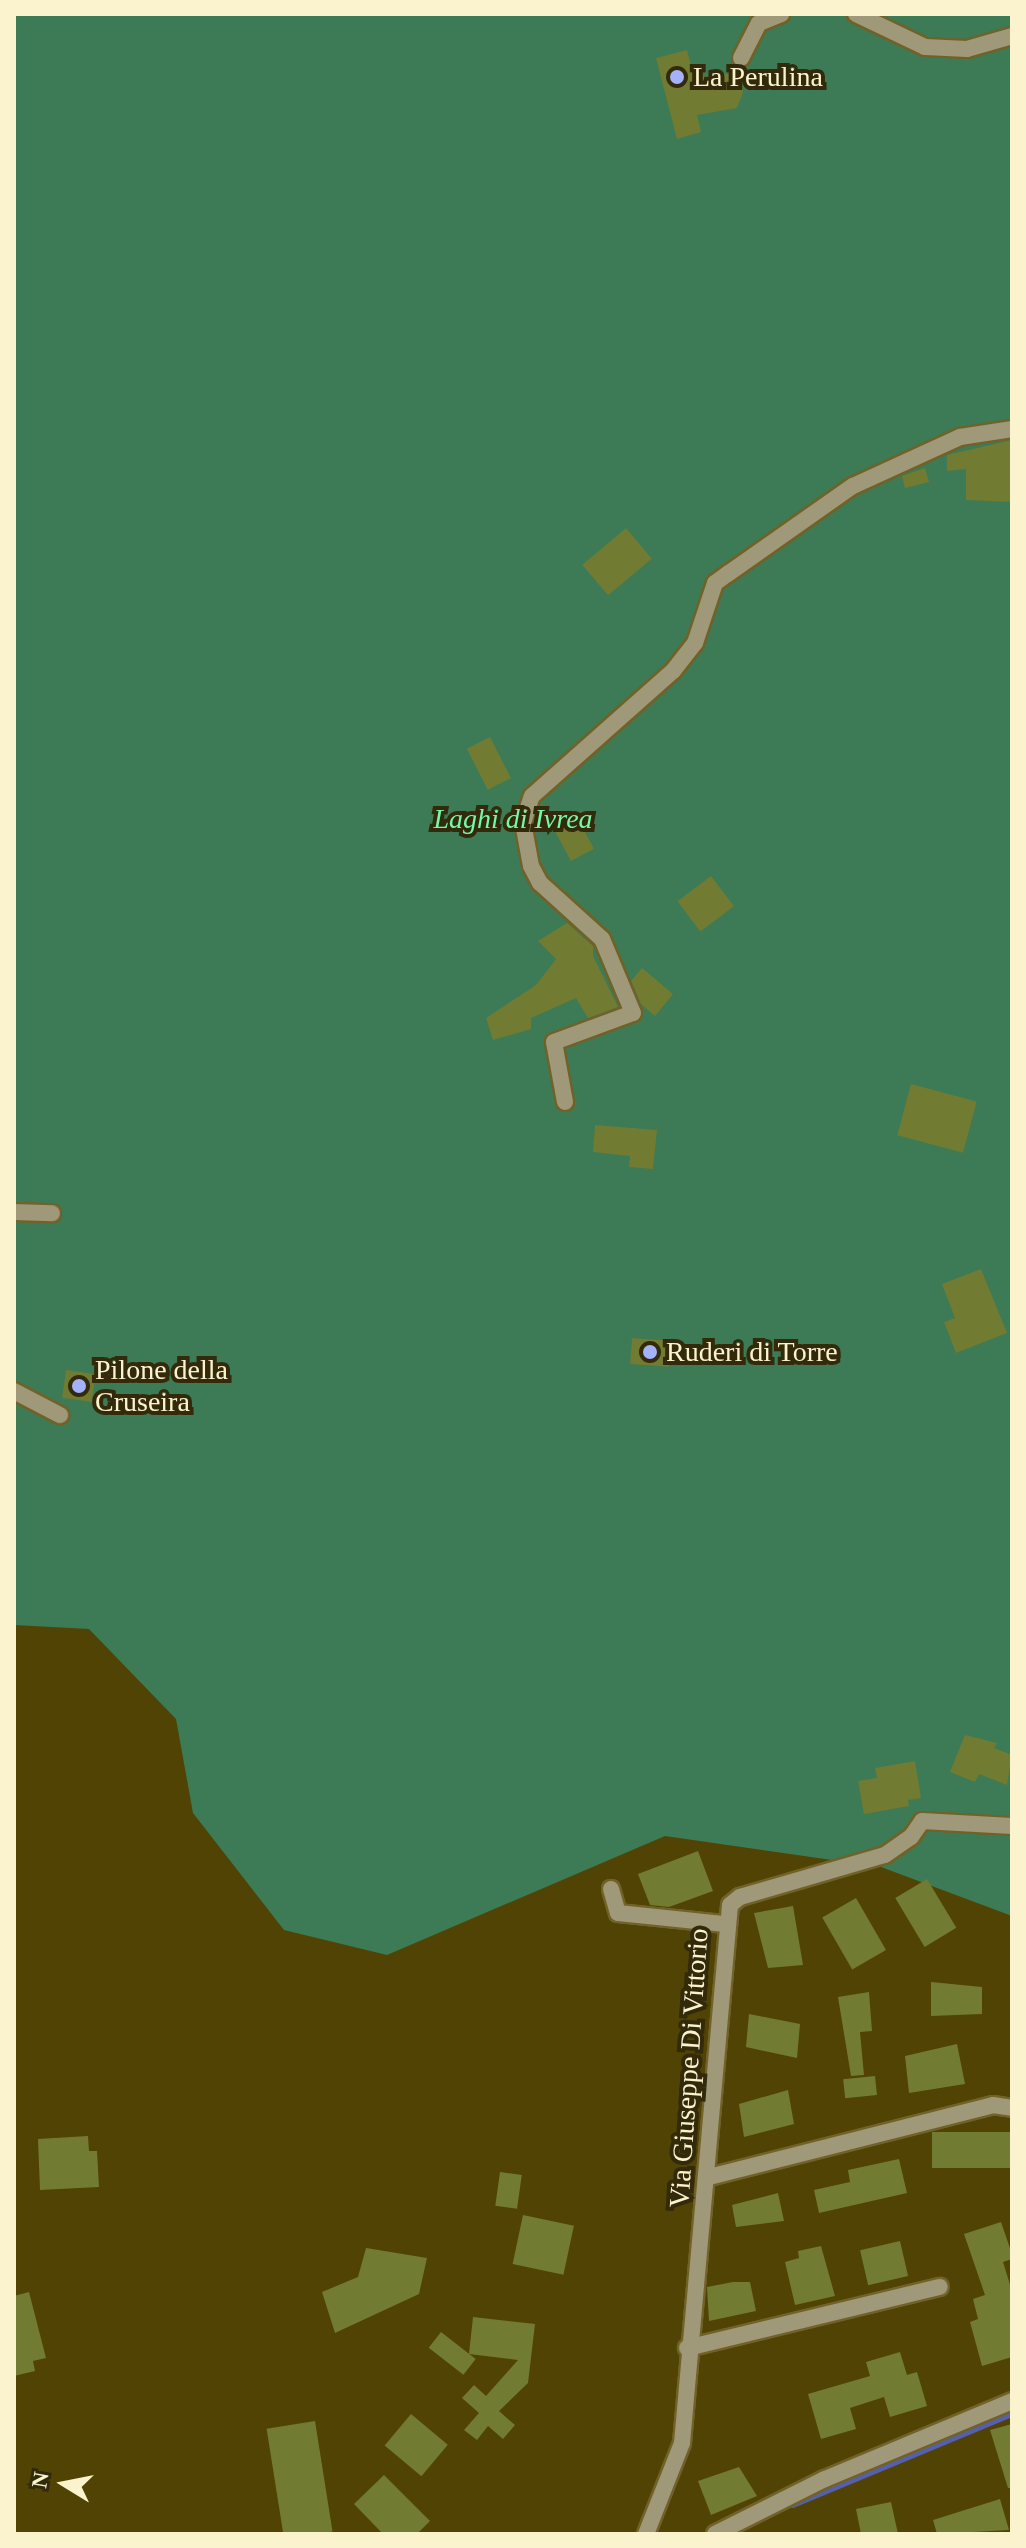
<!DOCTYPE html>
<html>
<head>
<meta charset="utf-8">
<style>
	body { margin:0 }
	#map { position:relative; width:1026px; height:2548px; overflow:hidden; background:#514303; font-family:Georgia,serif }
	div>[style] { position:absolute }
	.green>* { inset:0; background:#3c7b55 }
	.stream>* { height:6px; margin:-3px; padding:0 3px; transform-origin:3px; border-radius:3px; background:#555fb2 }
	.building>* { inset:0; background:#727b32; transform-origin:0 0 }
	.roads { filter:drop-shadow(2px 0 #706228) drop-shadow(-2px 0 #706228) drop-shadow(0 2px #706228) drop-shadow(0 -2px #706228) }
	.minor>* { height:16px; margin:-8px; padding:0 8px; transform-origin:8px; border-radius:8px; background:#9f9879 }
	.dots>* { width:22px; height:22px; translate:-50% -50%; box-sizing:border-box; border:4px solid #322a0a; border-radius:50% }
	span { translate:-50% -50%; white-space:nowrap; text-align:center; line-height:1.15; -webkit-text-stroke:8px #322a0a; paint-order:stroke }
	.poi-label { font-size:28px; color:#fbf2ce }
	.left { translate:0 -50%; text-align:left }
	.park-label { font-size:28px; color:#74f9ab; font-style:italic }
	.street-label { font-size:28px; color:#fbf2ce }
	.frame { position:absolute; inset:0; border:16px solid #fbf2ce; pointer-events:none }
	.north { position:absolute; left:24px; top:2444px; width:80px; height:80px; -webkit-text-stroke:6px #322a0a; paint-order:stroke; rotate:280deg; font-size:22px; font-weight:700; line-height:32px; text-align:center; color:#fbf2ce }
	.north::after { content:''; display:block; margin:auto; width:28px; height:36px; background:#fbf2ce; clip-path:polygon(50% 0,100% 100%,50% 72%,0 100%) }
</style>
</head>
<body>
<div id="map">
	<div class="green">
		<i style="clip-path:polygon(14px 14px,1012px 14px,1012px 1916px,881px 1867px,665px 1836px,387px 1955px,284px 1930px,193px 1813px,176px 1719px,89px 1629px,14px 1625px)"></i>
	</div>
	<div class="stream">
		<i style="left:793px;top:2505px;width:237px;rotate:-22.6deg"></i>
	</div>
	<div class="building">
		<i style="clip-path:polygon(687px 50px,694px 77px,741px 73px,743px 92px,737px 108px,697px 115px,701px 132px,677px 139px,656px 58px)"></i>
		<i style="clip-path:polygon(1012px 440px,1012px 502px,966px 500px,966px 469px,947px 471px,947px 455px)"></i>
		<i style="clip-path:polygon(925px 468px,929px 482px,905px 488px,902px 476px)"></i>
		<i style="left:626px;top:528px;width:40px;height:57px;rotate:50deg"></i>
		<i style="left:490px;top:737px;width:46px;height:26px;rotate:63deg"></i>
		<i style="left:577px;top:817px;width:36px;height:26px;rotate:62deg"></i>
		<i style="left:711px;top:876px;width:38px;height:42px;rotate:53deg"></i>
		<i style="clip-path:polygon(567px 923px,593px 946px,593px 956px,618px 1007px,588px 1018px,576px 998px,531px 1018px,531px 1029px,493px 1040px,486px 1018px,536px 985px,556px 959px,538px 941px)"></i>
		<i style="clip-path:polygon(642px 968px,673px 994px,655px 1016px,641px 1004px,631px 981px)"></i>
		<i style="left:911px;top:1084px;width:68px;height:53px;rotate:15deg"></i>
		<i style="clip-path:polygon(595px 1125px,657px 1130px,653px 1169px,629px 1167px,630px 1156px,593px 1152px)"></i>
		<i style="clip-path:polygon(981px 1269px,1007px 1333px,956px 1353px,944px 1322px,955px 1318px,942px 1284px)"></i>
		<i style="left:632px;top:1338px;width:39px;height:26px;rotate:4deg"></i>
		<i style="left:66px;top:1370px;width:30px;height:28px;rotate:8deg"></i>
		<i style="clip-path:polygon(965px 1735px,997px 1743px,994px 1748px,1012px 1755px,1007px 1785px,979px 1774px,975px 1782px,950px 1772px)"></i>
		<i style="clip-path:polygon(915px 1761px,921px 1798px,908px 1800px,909px 1806px,864px 1814px,858px 1781px,877px 1778px,875px 1768px)"></i>
		<i style="clip-path:polygon(698px 1851px,713px 1891px,669px 1907px,650px 1905px,638px 1874px)"></i>
		<i style="left:927px;top:1879px;width:57px;height:37px;rotate:59deg"></i>
		<i style="left:856px;top:1898px;width:60px;height:39px;rotate:60deg"></i>
		<i style="clip-path:polygon(793px 1906px,803px 1965px,768px 1968px,754px 1913px)"></i>
		<i style="clip-path:polygon(931px 1982px,982px 1987px,982px 2014px,931px 2016px)"></i>
		<i style="clip-path:polygon(869px 1992px,872px 2031px,860px 2032px,864px 2075px,851px 2076px,838px 1997px)"></i>
		<i style="clip-path:polygon(749px 2014px,800px 2024px,797px 2058px,746px 2047px)"></i>
		<i style="clip-path:polygon(957px 2044px,965px 2084px,909px 2093px,905px 2056px)"></i>
		<i style="left:875px;top:2076px;width:19px;height:32px;rotate:84deg"></i>
		<i style="clip-path:polygon(788px 2090px,794px 2124px,744px 2137px,739px 2104px)"></i>
		<i style="left:1012px;top:2132px;width:36px;height:80px;rotate:90deg"></i>
		<i style="clip-path:polygon(88px 2136px,89px 2151px,97px 2151px,99px 2187px,40px 2190px,38px 2139px)"></i>
		<i style="clip-path:polygon(899px 2159px,907px 2193px,819px 2213px,814px 2190px,850px 2182px,848px 2170px)"></i>
		<i style="left:500px;top:2172px;width:22px;height:34px;rotate:8deg"></i>
		<i style="clip-path:polygon(778px 2193px,784px 2221px,736px 2227px,732px 2205px)"></i>
		<i style="left:523px;top:2215px;width:52px;height:50px;rotate:12deg"></i>
		<i style="clip-path:polygon(1001px 2222px,1012px 2254px,1012px 2259px,1003px 2262px,1012px 2291px,1012px 2357px,982px 2366px,970px 2322px,978px 2319px,973px 2299px,985px 2295px,964px 2234px)"></i>
		<i style="left:900px;top:2241px;width:36px;height:41px;rotate:77deg"></i>
		<i style="clip-path:polygon(821px 2246px,835px 2296px,795px 2305px,785px 2262px,799px 2258px,798px 2251px)"></i>
		<i style="clip-path:polygon(366px 2248px,427px 2258px,419px 2294px,335px 2333px,322px 2292px,358px 2277px)"></i>
		<i style="clip-path:polygon(733px 2282px,750px 2282px,756px 2311px,709px 2321px,707px 2287px)"></i>
		<i style="clip-path:polygon(29px 2292px,46px 2358px,33px 2361px,35px 2371px,14px 2376px,14px 2296px)"></i>
		<i style="clip-path:polygon(473px 2317px,535px 2324px,528px 2383px,499px 2411px,515px 2425px,503px 2439px,488px 2426px,477px 2440px,464px 2430px,479px 2413px,462px 2398px,474px 2385px,486px 2396px,518px 2360px,469px 2354px)"></i>
		<i style="left:441px;top:2332px;width:44px;height:20px;rotate:38deg"></i>
		<i style="clip-path:polygon(900px 2352px,907px 2375px,917px 2372px,927px 2406px,890px 2417px,884px 2397px,850px 2408px,856px 2429px,821px 2439px,808px 2394px,870px 2376px,866px 2362px)"></i>
		<i style="left:411px;top:2414px;width:48px;height:41px;rotate:40deg"></i>
		<i style="left:315px;top:2421px;width:112px;height:49px;rotate:81deg"></i>
		<i style="clip-path:polygon(1012px 2424px,1012px 2488px,1008px 2488px,990px 2430px)"></i>
		<i style="clip-path:polygon(739px 2467px,757px 2496px,711px 2515px,698px 2481px)"></i>
		<i style="clip-path:polygon(384px 2475px,430px 2521px,417px 2534px,383px 2534px,354px 2504px)"></i>
		<i style="clip-path:polygon(1000px 2499px,1009px 2530px,937px 2534px,933px 2520px)"></i>
		<i style="clip-path:polygon(891px 2502px,898px 2534px,861px 2534px,856px 2509px)"></i>
	</div>
	<div class="roads">
		<div class="minor">
			<i style="left:856px;top:14px;width:76px;rotate:25.6deg"></i>
			<i style="left:925px;top:47px;width:42px;rotate:2.7deg"></i>
			<i style="left:967px;top:49px;width:47px;rotate:-16.1deg"></i>
			<i style="left:741px;top:58px;width:39px;rotate:-63deg"></i>
			<i style="left:759px;top:23px;width:24px;rotate:-22deg"></i>
			<i style="left:565px;top:1102px;width:61px;rotate:-100.4deg"></i>
			<i style="left:554px;top:1042px;width:84px;rotate:-20.2deg"></i>
			<i style="left:633px;top:1013px;width:80px;rotate:-112.7deg"></i>
			<i style="left:602px;top:939px;width:84px;rotate:-137.9deg"></i>
			<i style="left:540px;top:883px;width:19px;rotate:-118deg"></i>
			<i style="left:531px;top:866px;width:44px;rotate:-100.5deg"></i>
			<i style="left:523px;top:823px;width:28px;rotate:-72deg"></i>
			<i style="left:532px;top:796px;width:188px;rotate:-41.6deg"></i>
			<i style="left:673px;top:671px;width:36px;rotate:-52deg"></i>
			<i style="left:695px;top:643px;width:63px;rotate:-71.6deg"></i>
			<i style="left:715px;top:583px;width:17px;rotate:-36deg"></i>
			<i style="left:729px;top:573px;width:151px;rotate:-35.1deg"></i>
			<i style="left:853px;top:486px;width:118px;rotate:-24.6deg"></i>
			<i style="left:960px;top:437px;width:53px;rotate:-8.7deg"></i>
			<i style="left:14px;top:1212px;width:38px;rotate:2deg"></i>
			<i style="left:14px;top:1391px;width:52px;rotate:27.6deg"></i>
			<i style="left:611px;top:1889px;width:25px;rotate:74deg"></i>
			<i style="left:618px;top:1913px;width:108px;rotate:5.9deg"></i>
			<i style="left:709px;top:2177px;width:293px;rotate:-14.2deg"></i>
			<i style="left:993px;top:2105px;width:19px;rotate:9deg"></i>
			<i style="left:687px;top:2348px;width:260px;rotate:-13.6deg"></i>
			<i style="left:646px;top:2534px;width:98px;rotate:-68.4deg"></i>
			<i style="left:682px;top:2443px;width:540px;rotate:-84.9deg"></i>
			<i style="left:730px;top:1905px;width:13px;rotate:-39deg"></i>
			<i style="left:740px;top:1897px;width:151px;rotate:-16.2deg"></i>
			<i style="left:885px;top:1855px;width:32px;rotate:-35deg"></i>
			<i style="left:911px;top:1837px;width:19px;rotate:-55deg"></i>
			<i style="left:922px;top:1821px;width:90px;rotate:3.2deg"></i>
			<i style="left:715px;top:2534px;width:123px;rotate:-26.6deg"></i>
			<i style="left:825px;top:2479px;width:203px;rotate:-22.6deg"></i>
		</div>
	</div>
	<div class="dots">
		<i style="left:677px;top:77px;background:#a4b2fc"></i>
		<i style="left:650px;top:1352px;background:#a4b2fc"></i>
		<i style="left:79px;top:1386px;background:#a4b2fc"></i>
	</div>
	<div class="poi-label">
		<span class="left" style="left:693px;top:77px">La Perulina</span>
		<span class="left" style="left:666px;top:1352px">Ruderi di Torre</span>
		<span class="left" style="left:95px;top:1386px">Pilone della<br>Cruseira</span>
	</div>
	<div class="park-label">
		<span style="left:513px;top:819px">Laghi di Ivrea</span>
	</div>
	<div class="street-label">
		<span style="left:689px;top:2068px;rotate:-86deg">Via Giuseppe Di Vittorio</span>
	</div>
	<div class="frame"></div>
	<div class="north">N</div>
</div>
</body>
</html>
